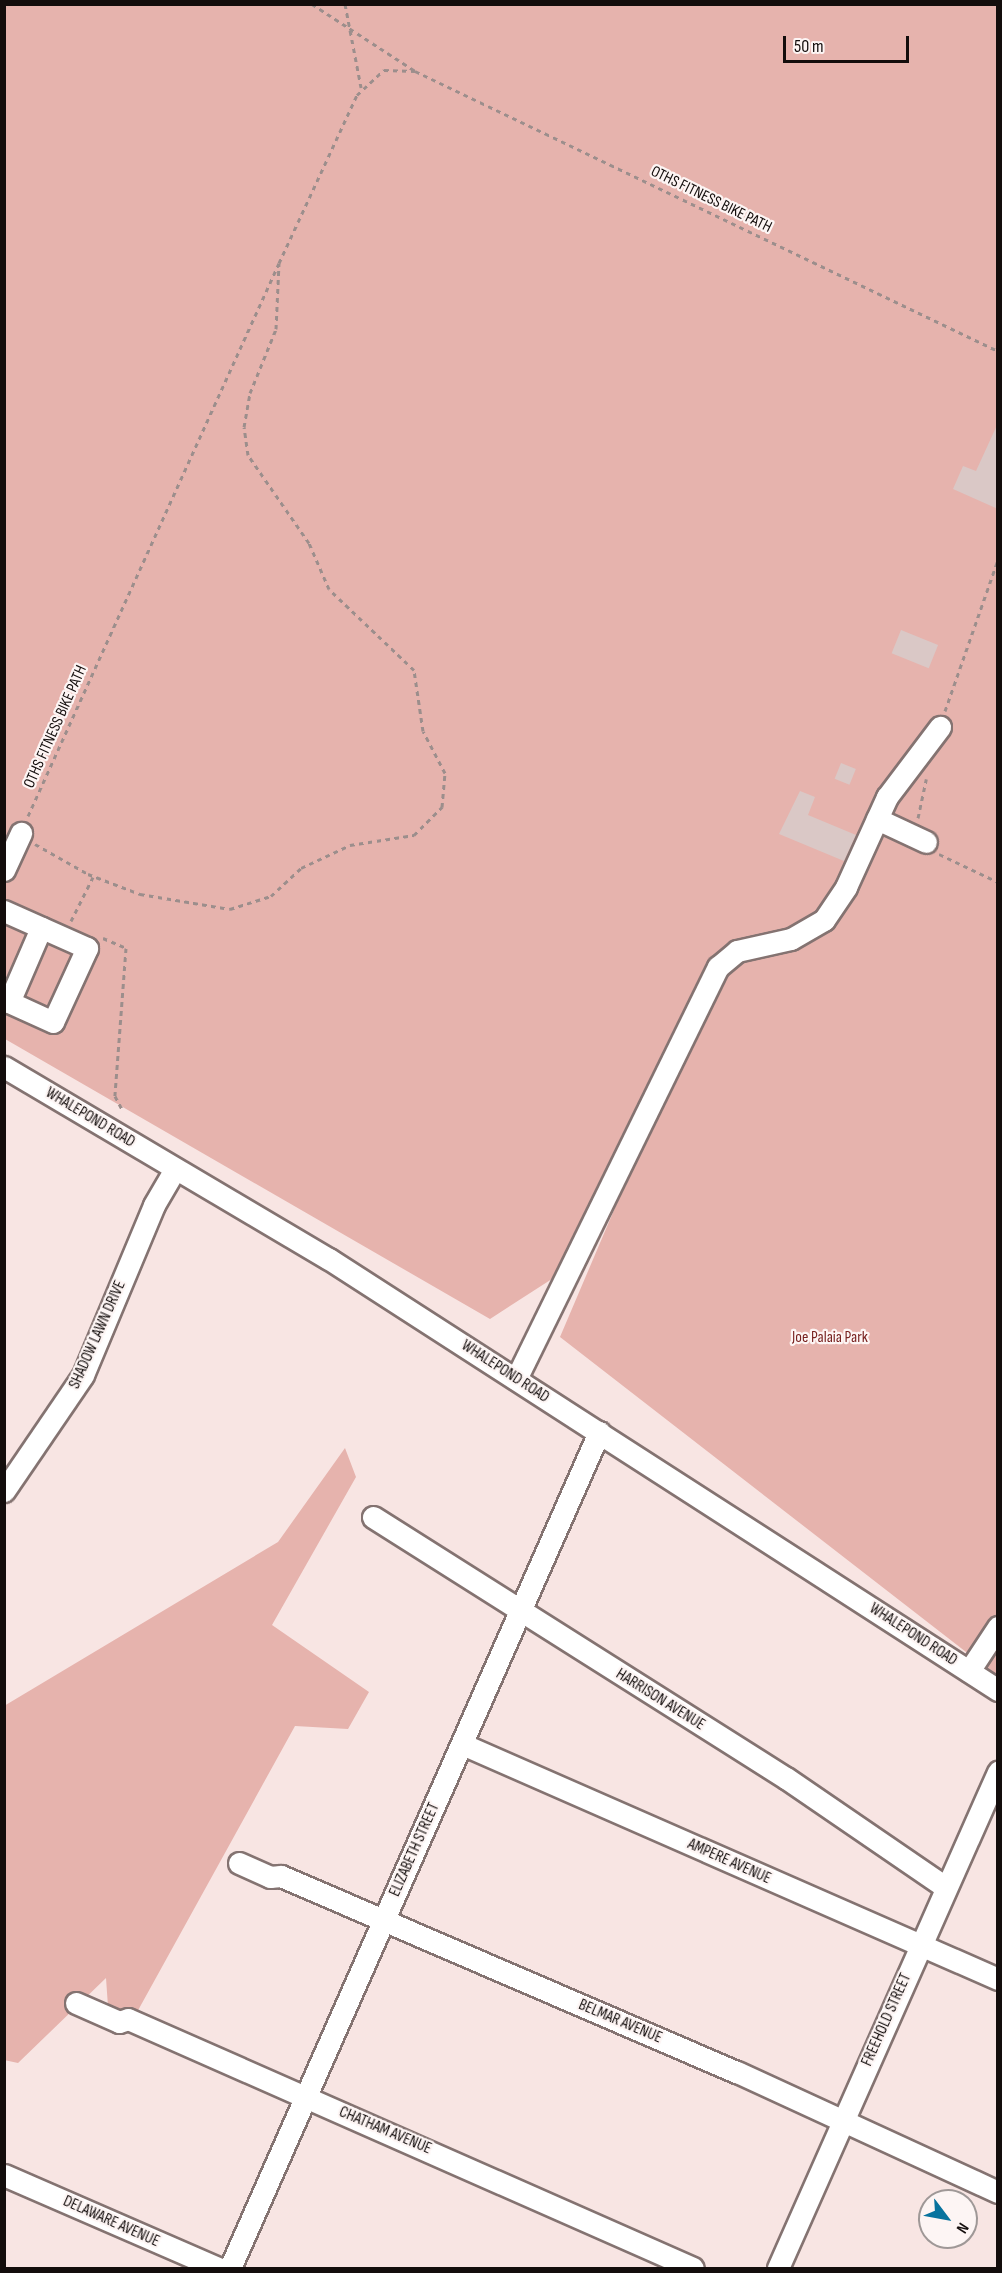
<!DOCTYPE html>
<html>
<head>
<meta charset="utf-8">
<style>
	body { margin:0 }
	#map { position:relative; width:1002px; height:2273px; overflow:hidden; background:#f8e5e3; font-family:"Sofia Sans Condensed",sans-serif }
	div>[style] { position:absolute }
	.green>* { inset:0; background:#e6b3ad }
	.building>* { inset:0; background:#dac8c6; transform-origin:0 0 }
	.path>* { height:3px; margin-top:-1.5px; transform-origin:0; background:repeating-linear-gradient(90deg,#9c8e8c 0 4.5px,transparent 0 9px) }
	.roads { filter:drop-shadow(2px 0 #847371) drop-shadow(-2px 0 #847371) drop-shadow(0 2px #847371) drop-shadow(0 -2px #847371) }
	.minor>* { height:21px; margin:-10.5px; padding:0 10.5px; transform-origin:10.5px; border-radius:10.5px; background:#fff }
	span { translate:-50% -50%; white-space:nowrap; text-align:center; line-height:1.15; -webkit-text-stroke:4.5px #fdf5f4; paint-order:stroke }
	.street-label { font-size:16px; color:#130d0c }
	.park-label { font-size:16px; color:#782220 }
	.frame { position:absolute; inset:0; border:6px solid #130d0c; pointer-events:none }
	.north { position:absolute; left:918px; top:2189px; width:60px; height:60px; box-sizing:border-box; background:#fdf5f4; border:2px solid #9f9897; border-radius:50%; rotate:122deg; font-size:16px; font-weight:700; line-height:24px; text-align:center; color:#130d0c }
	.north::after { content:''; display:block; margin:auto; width:21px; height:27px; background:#08739e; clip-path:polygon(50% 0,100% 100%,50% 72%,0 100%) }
	.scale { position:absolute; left:783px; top:36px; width:126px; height:27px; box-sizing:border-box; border:3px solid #130d0c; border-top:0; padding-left:8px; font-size:18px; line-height:21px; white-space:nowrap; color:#130d0c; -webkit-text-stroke:4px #fdf5f4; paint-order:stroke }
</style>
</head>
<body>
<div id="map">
	<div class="green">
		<i style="clip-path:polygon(4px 5px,997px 5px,997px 1676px,560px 1337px,657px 1109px,555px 1277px,490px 1319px,5px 1039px)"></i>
		<i style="clip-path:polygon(345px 1448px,356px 1477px,272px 1625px,369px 1692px,348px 1729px,295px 1726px,136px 2014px,109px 2021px,106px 1978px,18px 2063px,4px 2060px,4px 1706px,278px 1542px)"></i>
	</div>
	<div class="building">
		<i style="clip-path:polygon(998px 423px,998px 509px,953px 489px,963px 466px,976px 471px)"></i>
		<i style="left:901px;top:630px;width:40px;height:25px;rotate:22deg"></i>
		<i style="left:841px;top:763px;width:16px;height:17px;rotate:22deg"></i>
		<i style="clip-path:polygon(800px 791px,815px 797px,808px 815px,856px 835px,844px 861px,779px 834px)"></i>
	</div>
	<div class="path">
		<i style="left:312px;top:4px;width:123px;rotate:33deg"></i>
		<i style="left:415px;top:71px;width:647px;rotate:25.65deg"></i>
		<i style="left:345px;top:4px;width:85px;rotate:79.1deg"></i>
		<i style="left:945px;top:711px;width:160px;rotate:-70.7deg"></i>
		<i style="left:28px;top:816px;width:607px;rotate:-65.59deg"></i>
		<i style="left:918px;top:818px;width:40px;rotate:-78deg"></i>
		<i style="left:35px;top:844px;width:61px;rotate:29.5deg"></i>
		<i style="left:88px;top:874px;width:56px;rotate:21deg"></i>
		<i style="left:140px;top:894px;width:91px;rotate:9.5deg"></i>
		<i style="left:230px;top:909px;width:43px;rotate:-17.6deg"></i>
		<i style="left:271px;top:896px;width:41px;rotate:-43deg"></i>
		<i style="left:301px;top:868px;width:54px;rotate:-25.1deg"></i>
		<i style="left:350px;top:845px;width:65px;rotate:-8.9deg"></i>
		<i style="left:414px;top:835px;width:40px;rotate:-45deg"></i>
		<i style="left:442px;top:807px;width:34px;rotate:-85deg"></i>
		<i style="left:445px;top:773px;width:47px;rotate:-117.6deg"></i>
		<i style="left:423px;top:731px;width:62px;rotate:-98.4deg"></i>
		<i style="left:414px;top:670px;width:117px;rotate:-136.4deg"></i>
		<i style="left:329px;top:589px;width:50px;rotate:-113.5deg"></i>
		<i style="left:309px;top:543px;width:107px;rotate:-124.7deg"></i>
		<i style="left:248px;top:455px;width:28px;rotate:-98deg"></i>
		<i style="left:244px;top:427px;width:35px;rotate:-80deg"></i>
		<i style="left:250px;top:393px;width:69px;rotate:-67.9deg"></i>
		<i style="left:276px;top:329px;width:66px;rotate:-87.4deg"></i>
		<i style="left:279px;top:263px;width:185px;rotate:-65.1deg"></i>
		<i style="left:357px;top:95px;width:37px;rotate:-43deg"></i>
		<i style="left:384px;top:70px;width:31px;rotate:2deg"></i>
		<i style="left:939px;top:854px;width:65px;rotate:25.4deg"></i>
		<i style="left:71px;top:921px;width:49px;rotate:-63.4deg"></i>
		<i style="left:103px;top:938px;width:25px;rotate:23deg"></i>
		<i style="left:126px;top:948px;width:148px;rotate:94.3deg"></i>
		<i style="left:115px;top:1096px;width:17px;rotate:62deg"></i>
	</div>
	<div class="roads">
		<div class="minor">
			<i style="left:877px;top:819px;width:54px;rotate:25.1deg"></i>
			<i style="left:4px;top:870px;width:41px;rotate:-65.3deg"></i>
			<i style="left:4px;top:911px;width:91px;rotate:24deg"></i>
			<i style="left:87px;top:948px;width:81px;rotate:114.7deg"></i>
			<i style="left:53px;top:1022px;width:48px;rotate:-155.6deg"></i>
			<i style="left:9px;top:1002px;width:81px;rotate:-66.6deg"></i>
			<i style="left:4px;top:1067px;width:377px;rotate:30.6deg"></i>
			<i style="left:329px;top:1259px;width:796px;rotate:32.79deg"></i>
			<i style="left:516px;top:1379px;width:459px;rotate:-63.9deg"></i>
			<i style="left:718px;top:967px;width:25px;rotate:-40deg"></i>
			<i style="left:737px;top:951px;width:55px;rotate:-12.5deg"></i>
			<i style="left:791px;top:939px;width:38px;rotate:-30deg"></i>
			<i style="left:824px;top:920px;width:40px;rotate:-56deg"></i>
			<i style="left:846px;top:887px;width:99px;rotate:-65.5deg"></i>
			<i style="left:887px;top:797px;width:88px;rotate:-52.9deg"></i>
			<i style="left:4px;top:1491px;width:140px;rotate:-55.7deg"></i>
			<i style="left:83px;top:1375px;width:184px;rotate:-67.3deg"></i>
			<i style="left:154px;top:1205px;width:42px;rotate:-59.7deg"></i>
			<i style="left:373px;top:1517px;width:489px;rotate:32.3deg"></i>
			<i style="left:786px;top:1778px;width:193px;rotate:34.4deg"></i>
			<i style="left:969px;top:1671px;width:53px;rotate:-56.6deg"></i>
			<i style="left:462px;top:1744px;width:585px;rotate:23.67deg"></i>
			<i style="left:239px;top:1863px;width:34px;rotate:24deg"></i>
			<i style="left:270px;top:1877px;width:11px;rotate:-5deg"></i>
			<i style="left:281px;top:1876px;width:496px;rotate:23.3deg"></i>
			<i style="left:737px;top:2072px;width:287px;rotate:24.7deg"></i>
			<i style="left:76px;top:2003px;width:47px;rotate:23.8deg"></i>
			<i style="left:119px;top:2022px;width:9px;rotate:-18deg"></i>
			<i style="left:128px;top:2019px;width:617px;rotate:23.78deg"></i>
			<i style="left:4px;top:2175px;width:233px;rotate:23.5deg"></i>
			<i style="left:230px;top:2268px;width:914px;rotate:-66.18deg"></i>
			<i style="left:778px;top:2268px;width:543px;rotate:-66.08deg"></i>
		</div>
	</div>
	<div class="street-label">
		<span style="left:711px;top:200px;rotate:26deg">OTHS FITNESS BIKE PATH</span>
		<span style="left:56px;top:727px;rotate:-66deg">OTHS FITNESS BIKE PATH</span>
		<span style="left:90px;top:1118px;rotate:31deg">WHALEPOND ROAD</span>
		<span style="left:98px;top:1335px;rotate:-66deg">SHADOW LAWN DRIVE</span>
		<span style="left:505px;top:1372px;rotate:33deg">WHALEPOND ROAD</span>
		<span style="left:913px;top:1635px;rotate:33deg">WHALEPOND ROAD</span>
		<span style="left:660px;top:1700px;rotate:32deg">HARRISON AVENUE</span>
		<span style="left:415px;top:1850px;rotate:-66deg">ELIZABETH STREET</span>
		<span style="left:729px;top:1862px;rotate:24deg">AMPERE AVENUE</span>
		<span style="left:887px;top:2020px;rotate:-66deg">FREEHOLD STREET</span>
		<span style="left:620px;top:2022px;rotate:23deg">BELMAR AVENUE</span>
		<span style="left:385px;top:2131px;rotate:23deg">CHATHAM AVENUE</span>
		<span style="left:111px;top:2222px;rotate:24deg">DELAWARE AVENUE</span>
	</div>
	<div class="park-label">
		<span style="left:830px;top:1338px">Joe Palaia Park</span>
	</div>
	<div class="frame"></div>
	<div class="north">N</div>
	<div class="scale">50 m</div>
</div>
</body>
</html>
